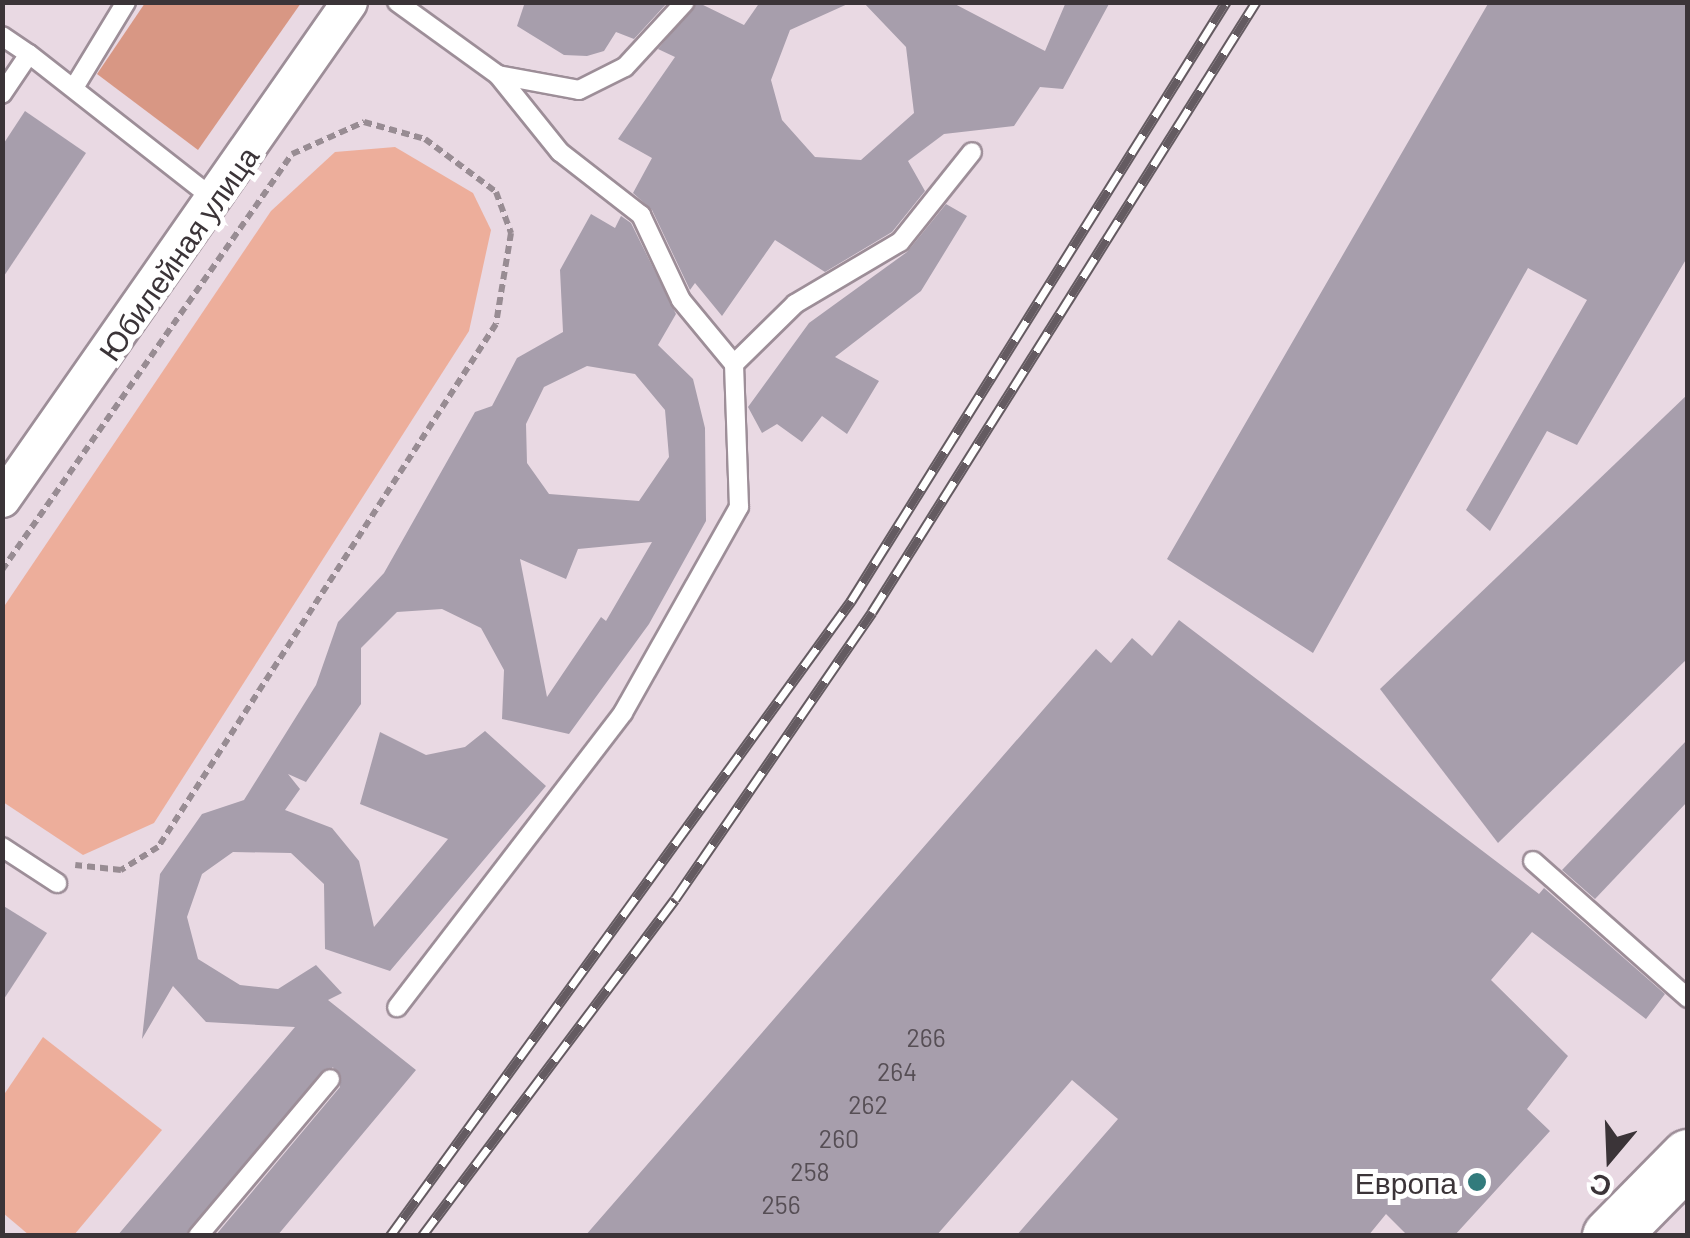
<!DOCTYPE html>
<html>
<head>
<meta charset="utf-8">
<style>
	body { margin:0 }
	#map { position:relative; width:1690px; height:1238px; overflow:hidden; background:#e9d9e3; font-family:Barlow,sans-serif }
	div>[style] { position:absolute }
	.green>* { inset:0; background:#edae9b }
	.forest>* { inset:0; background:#d89784 }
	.building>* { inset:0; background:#a79eac }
	.path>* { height:6px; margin-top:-3px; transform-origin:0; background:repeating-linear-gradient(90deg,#988c93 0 8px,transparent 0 13px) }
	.roads { filter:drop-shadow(2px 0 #9d8e98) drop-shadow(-2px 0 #9d8e98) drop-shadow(0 2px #9d8e98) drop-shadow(0 -2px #9d8e98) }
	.lane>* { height:18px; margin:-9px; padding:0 9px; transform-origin:9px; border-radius:9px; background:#fff }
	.street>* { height:35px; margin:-17.5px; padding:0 17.5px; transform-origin:17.5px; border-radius:17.5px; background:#fff }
	.highway>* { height:55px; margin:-27.5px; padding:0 27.5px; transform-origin:27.5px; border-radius:27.5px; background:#fff }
	.rail>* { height:11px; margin-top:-5.5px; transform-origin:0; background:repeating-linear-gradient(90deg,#fff 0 22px,#645b61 0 44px); box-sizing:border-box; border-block:2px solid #645b61 }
	.dots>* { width:28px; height:28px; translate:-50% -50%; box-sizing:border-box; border:5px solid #fff; border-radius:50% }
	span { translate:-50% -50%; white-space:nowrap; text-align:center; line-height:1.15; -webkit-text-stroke:10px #fff; paint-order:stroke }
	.number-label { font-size:25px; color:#564e55 }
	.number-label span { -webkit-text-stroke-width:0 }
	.street-label { font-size:30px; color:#3b3438 }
	.poi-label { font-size:30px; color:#3b3438 }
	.right { translate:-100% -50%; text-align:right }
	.frame { position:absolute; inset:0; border:5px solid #3b3438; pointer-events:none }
	.north { position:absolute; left:1560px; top:1108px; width:100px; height:100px; -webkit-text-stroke:8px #fff; paint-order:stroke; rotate:199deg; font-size:28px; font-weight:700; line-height:40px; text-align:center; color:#3b3438 }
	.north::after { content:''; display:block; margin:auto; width:35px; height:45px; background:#3b3438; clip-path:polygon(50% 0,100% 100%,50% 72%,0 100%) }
</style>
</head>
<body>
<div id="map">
	<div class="green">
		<i style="clip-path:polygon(395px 147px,473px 193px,491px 230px,469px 331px,154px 823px,83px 855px,3px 802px,3px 608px,271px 211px,335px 152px)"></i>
		<i style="clip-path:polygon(43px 1037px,162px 1130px,74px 1235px,29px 1235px,3px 1213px,3px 1096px)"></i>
	</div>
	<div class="forest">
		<i style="clip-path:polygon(145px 3px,301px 3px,198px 150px,97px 74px)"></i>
	</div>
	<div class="building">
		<i style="clip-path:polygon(525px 2px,668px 2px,634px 39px,616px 32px,604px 51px,587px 56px,564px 55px,517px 26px)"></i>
		<i style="clip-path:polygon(697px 2px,744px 25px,760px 2px,852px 2px,790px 30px,771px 80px,782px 120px,815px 157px,861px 160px,914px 113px,906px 47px,863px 2px,951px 2px,1045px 51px,1066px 2px,1110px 2px,1063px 89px,1040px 87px,1014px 126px,944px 134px,908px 161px,925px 191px,892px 232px,825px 272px,775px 240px,722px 316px,695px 283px,690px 290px,652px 210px,633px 193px,652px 158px,618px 139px,675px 57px,658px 49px)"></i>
		<i style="clip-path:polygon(1489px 2px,1688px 2px,1688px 256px,1577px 445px,1547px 431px,1490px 531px,1466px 510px,1587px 300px,1528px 268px,1313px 653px,1167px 559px)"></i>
		<i style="clip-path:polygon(25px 111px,86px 153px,2px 279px,2px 146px)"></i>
		<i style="clip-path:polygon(946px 204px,967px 216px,921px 291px,835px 357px,879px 381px,847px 434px,822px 416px,802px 442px,777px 424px,762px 433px,748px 407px,809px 323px,907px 252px)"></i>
		<i style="clip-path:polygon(evenodd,591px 214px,615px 228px,621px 216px,631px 223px,676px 314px,658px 345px,693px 379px,705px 428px,706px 521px,649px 624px,569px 734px,502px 719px,504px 670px,481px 628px,442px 609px,397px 612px,361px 648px,361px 704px,306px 782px,288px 774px,300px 789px,285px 810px,332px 828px,359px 861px,374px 927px,448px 839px,360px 804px,380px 732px,426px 755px,465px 747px,485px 731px,546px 786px,390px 971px,325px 949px,324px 884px,291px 853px,233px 852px,202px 874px,187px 917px,198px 959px,240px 985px,278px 989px,316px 965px,342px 993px,328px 1000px,416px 1070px,277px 1236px,215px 1236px,340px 1087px,333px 1067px,186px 1236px,117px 1236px,295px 1027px,206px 1022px,173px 986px,142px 1039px,160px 874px,202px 814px,244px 800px,316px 685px,338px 622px,384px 573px,475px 412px,492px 406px,517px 358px,563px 332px,560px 270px,591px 214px,587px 366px,635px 374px,665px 410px,669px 457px,639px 501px,549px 494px,527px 463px,526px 424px,544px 387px,587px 366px,591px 214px,652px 542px,606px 621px,601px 617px,547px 697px,520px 559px,566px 579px,578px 549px,652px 542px)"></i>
		<i style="clip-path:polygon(1688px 394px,1688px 658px,1498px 843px,1380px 689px)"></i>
		<i style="clip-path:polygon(1179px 620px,1539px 894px,1544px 888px,1665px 994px,1646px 1019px,1532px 932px,1491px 980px,1568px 1056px,1527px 1109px,1550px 1131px,1454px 1236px,1408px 1236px,1386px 1214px,1368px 1236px,1016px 1236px,1118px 1119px,1072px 1080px,936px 1236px,585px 1236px,1096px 649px,1111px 663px,1132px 638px,1152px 656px)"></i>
		<i style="clip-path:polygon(1688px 739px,1688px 801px,1595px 899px,1562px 870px)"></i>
		<i style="clip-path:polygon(2px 905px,47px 933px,2px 1002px)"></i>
	</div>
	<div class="path">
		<i style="left:2px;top:570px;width:507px;rotate:-55.12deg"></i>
		<i style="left:292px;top:154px;width:79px;rotate:-24deg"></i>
		<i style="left:364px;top:122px;width:63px;rotate:15.6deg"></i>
		<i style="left:425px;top:139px;width:89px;rotate:36.7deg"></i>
		<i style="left:496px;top:192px;width:44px;rotate:69.9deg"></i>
		<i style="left:511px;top:233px;width:92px;rotate:99.4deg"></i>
		<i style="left:496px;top:324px;width:623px;rotate:122.87deg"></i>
		<i style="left:158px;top:847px;width:44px;rotate:148.1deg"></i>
		<i style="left:121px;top:870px;width:46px;rotate:-173.8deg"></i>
	</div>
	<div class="roads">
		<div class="lane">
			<i style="left:397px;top:2px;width:125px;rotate:35.9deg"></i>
			<i style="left:498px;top:75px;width:99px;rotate:51.2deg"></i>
			<i style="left:560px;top:152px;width:103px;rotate:37.9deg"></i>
			<i style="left:641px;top:215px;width:94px;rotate:64.8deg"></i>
			<i style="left:681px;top:300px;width:83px;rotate:50.4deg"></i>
			<i style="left:734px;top:364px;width:143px;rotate:88deg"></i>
			<i style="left:739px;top:507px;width:236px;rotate:119.4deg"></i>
			<i style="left:623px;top:713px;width:371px;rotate:127.5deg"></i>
			<i style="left:2px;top:36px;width:32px;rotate:34deg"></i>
			<i style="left:498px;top:75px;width:82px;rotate:10.5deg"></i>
			<i style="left:579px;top:90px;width:51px;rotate:-26.6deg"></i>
			<i style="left:625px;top:67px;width:88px;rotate:-47.3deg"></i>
			<i style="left:75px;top:86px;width:98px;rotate:-58.7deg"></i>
			<i style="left:2px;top:94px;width:48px;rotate:-56deg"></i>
			<i style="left:29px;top:54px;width:236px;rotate:38.1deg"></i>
			<i style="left:734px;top:364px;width:86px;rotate:-44.5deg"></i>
			<i style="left:795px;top:304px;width:122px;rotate:-30.6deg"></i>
			<i style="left:900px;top:242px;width:115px;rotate:-51.3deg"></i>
			<i style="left:2px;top:847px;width:66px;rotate:33.2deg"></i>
			<i style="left:1533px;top:861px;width:207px;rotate:41.5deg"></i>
			<i style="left:198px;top:1236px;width:205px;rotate:-49.9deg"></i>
		</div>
		<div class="street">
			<i style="left:2px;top:499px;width:606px;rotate:-55.08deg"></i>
		</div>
		<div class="highway">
			<i style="left:1610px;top:1236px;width:111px;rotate:-45.4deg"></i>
		</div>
	</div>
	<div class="rail">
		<i style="left:390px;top:1236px;width:785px;rotate:-54.02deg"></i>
		<i style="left:851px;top:601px;width:707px;rotate:-57.95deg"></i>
		<i style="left:422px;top:1236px;width:421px;rotate:-53.1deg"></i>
		<i style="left:675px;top:899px;width:348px;rotate:-55.5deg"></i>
		<i style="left:872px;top:612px;width:721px;rotate:-57.81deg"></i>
	</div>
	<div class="dots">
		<i style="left:1477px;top:1182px;background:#327b7c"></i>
	</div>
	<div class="number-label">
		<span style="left:926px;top:1037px">266</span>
		<span style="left:897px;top:1071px">264</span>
		<span style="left:868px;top:1104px">262</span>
		<span style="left:839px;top:1138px">260</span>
		<span style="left:810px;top:1171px">258</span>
		<span style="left:781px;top:1204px">256</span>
	</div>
	<div class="street-label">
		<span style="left:178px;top:253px;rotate:-55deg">Юбилейная улица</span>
	</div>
	<div class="poi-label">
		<span class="right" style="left:1457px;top:1182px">Европа</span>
	</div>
	<div class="frame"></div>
	<div class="north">С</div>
</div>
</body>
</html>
